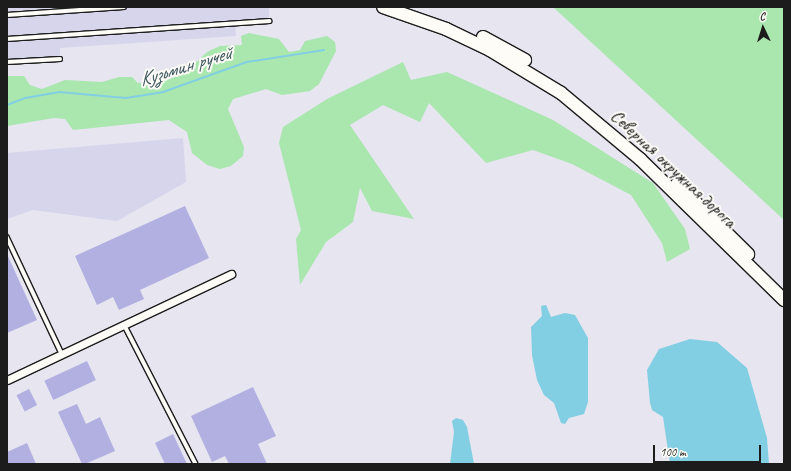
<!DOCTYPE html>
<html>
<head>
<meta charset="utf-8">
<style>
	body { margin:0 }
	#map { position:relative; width:791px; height:471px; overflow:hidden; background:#e6e5f0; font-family:Caveat,sans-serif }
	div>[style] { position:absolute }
	.built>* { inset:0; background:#d6d5ec }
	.green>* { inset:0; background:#a9e7ae }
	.water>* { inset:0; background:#82cee2 }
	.stream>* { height:2px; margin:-1px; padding:0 1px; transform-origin:1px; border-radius:1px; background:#82cee2 }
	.building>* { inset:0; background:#b1b0e1; transform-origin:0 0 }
	.roads { filter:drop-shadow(1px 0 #1c1c1c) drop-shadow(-1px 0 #1c1c1c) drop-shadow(0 1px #1c1c1c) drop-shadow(0 -1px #1c1c1c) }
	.service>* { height:3.5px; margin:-1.75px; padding:0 1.75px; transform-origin:1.75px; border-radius:1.75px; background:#fdfcf7 }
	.minor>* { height:7px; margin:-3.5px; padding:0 3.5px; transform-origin:3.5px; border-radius:3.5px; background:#fdfcf7 }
	.primary>* { height:12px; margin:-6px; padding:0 6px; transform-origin:6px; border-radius:6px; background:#fdfcf7 }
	span { translate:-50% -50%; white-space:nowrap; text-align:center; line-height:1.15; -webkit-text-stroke:4px #fdfcf7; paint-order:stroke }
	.street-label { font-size:19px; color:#1c1c1c }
	.water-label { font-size:20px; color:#405a61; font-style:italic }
	.frame { position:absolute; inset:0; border:8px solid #1c1c1c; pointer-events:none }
	.north { position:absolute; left:743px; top:8px; width:40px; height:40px; -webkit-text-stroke:3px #fdfcf7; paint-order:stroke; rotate:356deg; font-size:11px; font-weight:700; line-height:16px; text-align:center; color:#1c1c1c }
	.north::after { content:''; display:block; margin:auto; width:14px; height:18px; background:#1c1c1c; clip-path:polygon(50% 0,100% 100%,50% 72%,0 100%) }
	.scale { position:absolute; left:653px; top:445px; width:108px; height:18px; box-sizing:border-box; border:2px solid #1c1c1c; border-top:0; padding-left:5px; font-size:12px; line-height:14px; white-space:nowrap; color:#1c1c1c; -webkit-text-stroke:3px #fdfcf7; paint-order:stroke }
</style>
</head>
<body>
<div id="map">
	<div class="built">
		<i style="clip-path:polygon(7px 7px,282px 7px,269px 8px,269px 21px,235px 24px,236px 36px,60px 48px,60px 59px,7px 62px)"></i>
		<i style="clip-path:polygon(183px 138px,186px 182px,117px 221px,33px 210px,7px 219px,7px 153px)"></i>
	</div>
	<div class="green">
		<i style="clip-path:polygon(553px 7px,784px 7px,784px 220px)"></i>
		<i style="clip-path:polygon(249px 33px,279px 39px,289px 52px,300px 50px,305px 41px,327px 36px,335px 42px,336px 51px,319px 84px,310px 91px,282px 95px,266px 89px,233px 99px,228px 109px,244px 147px,243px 156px,231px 166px,220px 169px,207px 165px,192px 153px,187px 132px,169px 120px,73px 130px,65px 119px,54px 118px,7px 126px,7px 76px,24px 76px,30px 85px,42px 89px,65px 80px,102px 82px,119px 77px,132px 77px,138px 83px,166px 80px,184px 74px,207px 52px,220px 46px,242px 45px,241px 36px)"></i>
		<i style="clip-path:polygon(403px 62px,411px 80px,447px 72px,553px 120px,653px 183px,685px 229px,690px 249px,667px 262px,662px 243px,631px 195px,572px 164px,533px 150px,486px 163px,429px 103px,420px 122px,383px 105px,350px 125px,414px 219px,372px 211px,360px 188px,353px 222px,326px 242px,300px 285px,296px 239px,301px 230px,279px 143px,283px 127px,327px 99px)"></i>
	</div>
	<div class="water">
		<i style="clip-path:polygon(546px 305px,551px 317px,565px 313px,575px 315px,588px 338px,588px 402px,584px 414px,569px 418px,565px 424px,561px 423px,554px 403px,544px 395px,537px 380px,532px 355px,531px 327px,542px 316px,541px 306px)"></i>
		<i style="clip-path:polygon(690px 339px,717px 342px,747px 368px,767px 438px,769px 464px,670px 464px,663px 417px,652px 410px,650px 403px,647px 370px,659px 349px)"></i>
		<i style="clip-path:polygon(456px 418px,463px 420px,467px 427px,474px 464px,450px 464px,454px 432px,452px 421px)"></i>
	</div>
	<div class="stream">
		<i style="left:7px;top:105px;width:19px;rotate:-21deg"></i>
		<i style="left:25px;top:98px;width:35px;rotate:-10deg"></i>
		<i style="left:59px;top:92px;width:67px;rotate:5.1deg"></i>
		<i style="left:126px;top:98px;width:37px;rotate:-9deg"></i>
		<i style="left:163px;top:92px;width:89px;rotate:-19.7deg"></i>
		<i style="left:247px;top:62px;width:78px;rotate:-8.9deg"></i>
	</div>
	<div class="building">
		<i style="clip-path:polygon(185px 206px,209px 258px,140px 290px,144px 299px,119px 310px,113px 297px,97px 305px,75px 256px)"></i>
		<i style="clip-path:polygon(7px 254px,37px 320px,7px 333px)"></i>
		<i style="left:87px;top:361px;width:21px;height:47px;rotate:65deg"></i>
		<i style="clip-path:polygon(253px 387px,276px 436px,258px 444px,267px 464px,229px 464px,225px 456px,212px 462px,191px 416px)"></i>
		<i style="left:29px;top:389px;width:18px;height:14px;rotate:63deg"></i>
		<i style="clip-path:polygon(77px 404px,86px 424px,100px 417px,115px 451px,85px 464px,82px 464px,58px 412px)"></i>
		<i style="clip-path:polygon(173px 434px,187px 464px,165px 464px,155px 443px)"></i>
		<i style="clip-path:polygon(27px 443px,36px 464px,7px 464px,7px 452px)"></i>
	</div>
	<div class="roads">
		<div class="service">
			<i style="left:7px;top:15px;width:117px;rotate:-3.9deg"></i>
			<i style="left:7px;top:39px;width:263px;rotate:-3.9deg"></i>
			<i style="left:7px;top:62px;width:53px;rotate:-3.2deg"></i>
			<i style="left:7px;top:237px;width:129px;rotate:64.8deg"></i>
			<i style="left:124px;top:324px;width:157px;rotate:62.8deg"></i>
		</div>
		<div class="minor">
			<i style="left:7px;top:380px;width:248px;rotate:-25.3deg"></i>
		</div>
		<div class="primary">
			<i style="left:383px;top:7px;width:67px;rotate:19.2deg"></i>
			<i style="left:446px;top:29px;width:49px;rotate:25.5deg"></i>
			<i style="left:490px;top:50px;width:83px;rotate:31.2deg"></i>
			<i style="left:561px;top:93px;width:103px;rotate:39.9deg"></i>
			<i style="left:640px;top:159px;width:202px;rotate:44.4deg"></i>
			<i style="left:483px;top:37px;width:48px;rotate:28.7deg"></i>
			<i style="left:677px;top:184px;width:100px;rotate:44.6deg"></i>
		</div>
	</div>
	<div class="street-label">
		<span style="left:673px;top:169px;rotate:43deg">Северная окружная дорога</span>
	</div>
	<div class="water-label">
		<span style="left:185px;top:66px;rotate:-17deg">Кузьмин ручей</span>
	</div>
	<div class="frame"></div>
	<div class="north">С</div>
	<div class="scale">100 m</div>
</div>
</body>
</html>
